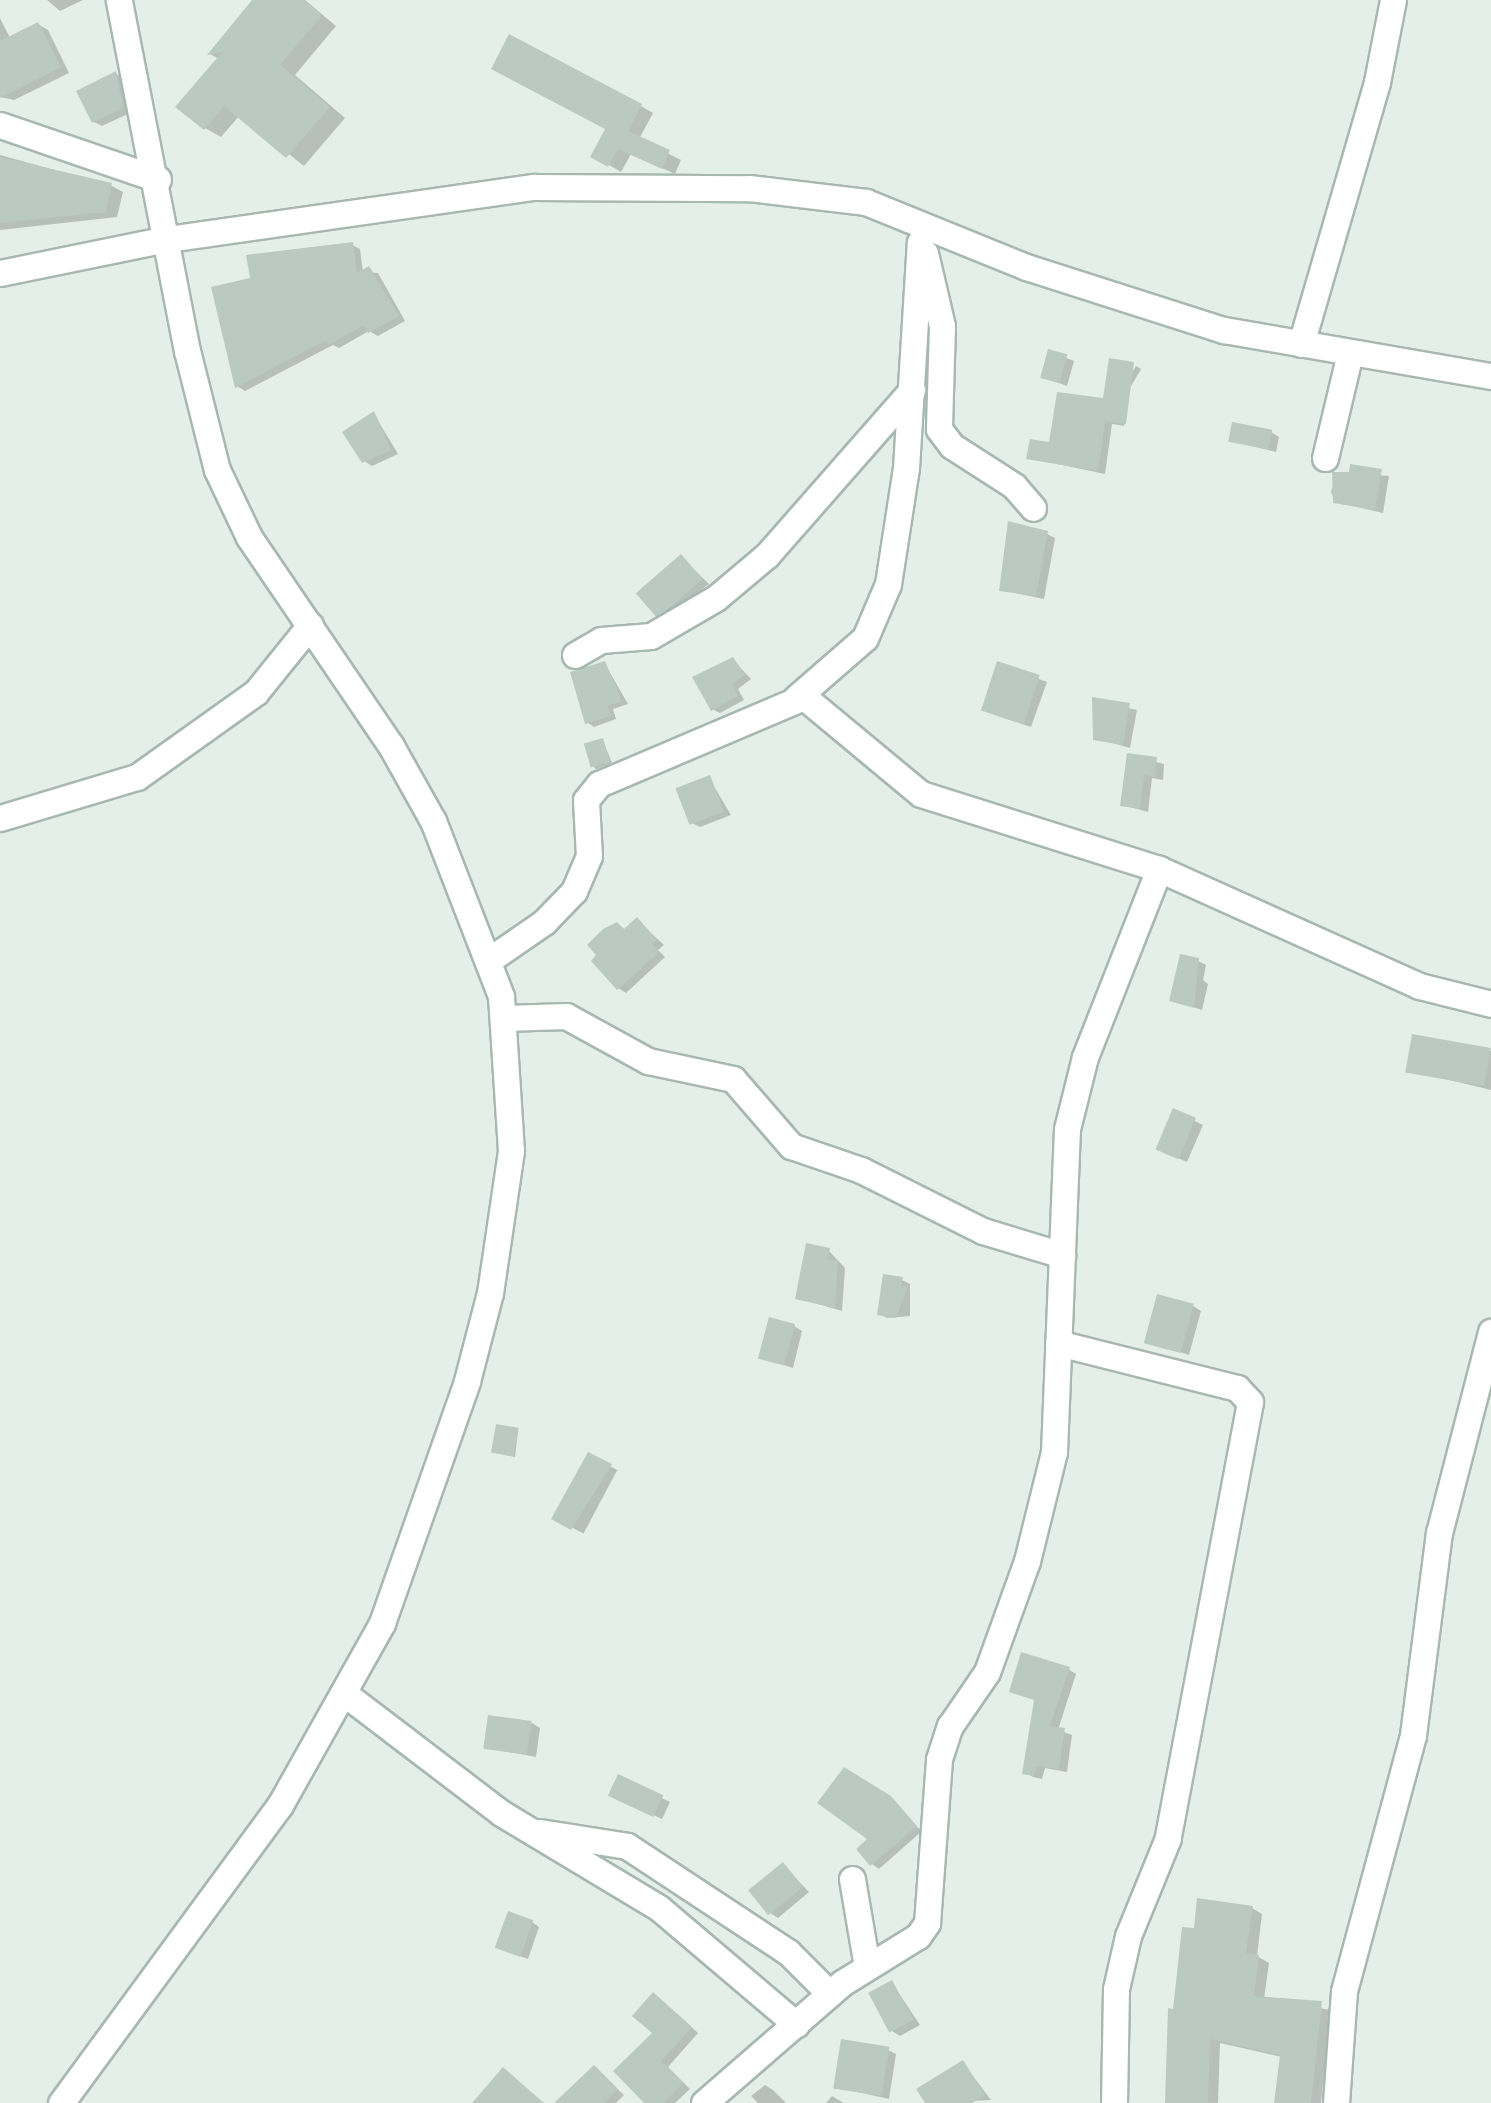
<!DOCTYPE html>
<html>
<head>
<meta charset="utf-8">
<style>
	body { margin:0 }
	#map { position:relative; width:1491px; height:2103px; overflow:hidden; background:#e5efea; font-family:Commissioner,sans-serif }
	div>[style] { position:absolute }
	.shadow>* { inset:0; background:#0003; transform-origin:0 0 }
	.building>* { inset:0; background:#bacac3; transform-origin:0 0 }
	.roads { filter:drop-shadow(2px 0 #a7b8b1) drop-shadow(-2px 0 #a7b8b1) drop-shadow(0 2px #a7b8b1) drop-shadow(0 -2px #a7b8b1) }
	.minor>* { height:25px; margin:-12.5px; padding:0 12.5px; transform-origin:12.5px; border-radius:12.5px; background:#fff }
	span { translate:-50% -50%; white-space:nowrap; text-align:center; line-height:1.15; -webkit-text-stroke:9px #f6fbf9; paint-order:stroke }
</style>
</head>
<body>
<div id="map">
	<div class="shadow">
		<i style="clip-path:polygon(47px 0,83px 0,60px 11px)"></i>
		<i style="clip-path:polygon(256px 0,305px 0,336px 26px,295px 75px,345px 118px,304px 166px,240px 115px,221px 137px,205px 128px,219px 59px,210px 54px)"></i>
		<i style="clip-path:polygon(0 18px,10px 38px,38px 24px,48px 30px,69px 73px,14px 100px,0 97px)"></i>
		<i style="clip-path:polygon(116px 74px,124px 78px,130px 113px,102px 126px,94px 122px)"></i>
		<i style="clip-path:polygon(641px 106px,653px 113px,639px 139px,681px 160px,675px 174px,631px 154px,621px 172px,594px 156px,608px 128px)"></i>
		<i style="clip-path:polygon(0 155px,112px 186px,123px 192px,117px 217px,0 230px)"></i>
		<i style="clip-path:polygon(352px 245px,360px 249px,363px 272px,378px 273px,405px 321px,378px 336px,369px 331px,339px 348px,333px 345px,245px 391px,237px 386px,252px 280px)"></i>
		<i style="clip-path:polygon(1050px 352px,1074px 361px,1067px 386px,1043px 377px)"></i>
		<i style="clip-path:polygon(1131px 364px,1124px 426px,1112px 424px,1105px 474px,1029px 458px,1106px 401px)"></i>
		<i style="left:1136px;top:366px;width:6px;height:60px;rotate:31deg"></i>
		<i style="clip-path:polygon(374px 414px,398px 454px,372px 466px,364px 461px)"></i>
		<i style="clip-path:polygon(1271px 432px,1279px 437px,1276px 452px,1231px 441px)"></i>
		<i style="clip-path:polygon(1338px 472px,1389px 476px,1383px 513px,1336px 502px,1331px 492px)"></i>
		<i style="clip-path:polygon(1047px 534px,1055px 538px,1044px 599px,1001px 590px)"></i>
		<i style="clip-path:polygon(681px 557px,709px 584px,664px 618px,656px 613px)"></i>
		<i style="clip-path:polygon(733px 660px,751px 679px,738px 689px,744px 700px,720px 713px,712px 709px)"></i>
		<i style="clip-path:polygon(605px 664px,628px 704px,613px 709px,616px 719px,594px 727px,588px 723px)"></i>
		<i style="clip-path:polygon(998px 664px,1047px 682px,1031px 727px,992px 714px)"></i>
		<i style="clip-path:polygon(1094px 700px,1137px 710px,1130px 748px,1095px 738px)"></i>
		<i style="clip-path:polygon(603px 741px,612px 763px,597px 769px,594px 768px)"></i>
		<i style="clip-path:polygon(1130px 756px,1164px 764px,1163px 780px,1152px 778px,1148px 812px,1123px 805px)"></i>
		<i style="clip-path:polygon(709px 778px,731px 815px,700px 827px,692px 823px)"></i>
		<i style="clip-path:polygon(637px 920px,664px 945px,658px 950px,665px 957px,626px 993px,618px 988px,617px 925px,626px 930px)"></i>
		<i style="clip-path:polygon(1198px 961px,1206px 965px,1203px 980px,1208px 984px,1202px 1010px,1172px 1000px)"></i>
		<i style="clip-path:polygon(1414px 1037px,1491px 1051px,1491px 1090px,1408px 1070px)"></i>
		<i style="clip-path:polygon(1174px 1111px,1203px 1125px,1187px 1162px,1166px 1153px)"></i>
		<i style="clip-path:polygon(829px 1251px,845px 1268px,842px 1311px,798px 1298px)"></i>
		<i style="clip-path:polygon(902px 1280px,910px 1284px,910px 1316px,887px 1318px,880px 1314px)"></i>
		<i style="clip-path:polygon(1193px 1306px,1201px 1311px,1189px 1355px,1147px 1341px)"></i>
		<i style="clip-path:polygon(794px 1326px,802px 1331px,793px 1368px,762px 1358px)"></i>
		<i style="clip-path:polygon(518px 1431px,515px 1457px,496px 1453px)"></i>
		<i style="left:589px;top:1455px;width:32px;height:72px;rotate:28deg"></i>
		<i style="clip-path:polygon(1068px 1669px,1076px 1674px,1058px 1730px,1072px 1735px,1067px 1772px,1045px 1768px,1042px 1779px,1033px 1777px,1025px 1772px)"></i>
		<i style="clip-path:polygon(532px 1723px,540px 1728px,536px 1757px,487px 1748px)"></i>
		<i style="clip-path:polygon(852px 1774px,922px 1831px,879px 1869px,872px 1864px)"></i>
		<i style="clip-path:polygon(619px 1778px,670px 1802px,662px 1819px,619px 1799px)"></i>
		<i style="clip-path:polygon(783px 1865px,809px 1892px,778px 1918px,770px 1913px)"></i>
		<i style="clip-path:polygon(1252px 1908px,1262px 1914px,1257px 1956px,1269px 1963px,1264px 1999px,1331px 2010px,1321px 2103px,1277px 2103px,1282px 2057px,1220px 2043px,1218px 2103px,1167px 2102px,1175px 2012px,1196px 1931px)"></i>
		<i style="clip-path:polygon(532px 1922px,539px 1927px,528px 1959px,505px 1951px)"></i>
		<i style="clip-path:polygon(892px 1983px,920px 2025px,900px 2036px,892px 2031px)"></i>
		<i style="clip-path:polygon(661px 2000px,698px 2033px,668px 2067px,690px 2089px,675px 2103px,648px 2103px)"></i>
		<i style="clip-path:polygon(888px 2050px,896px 2054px,889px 2099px,835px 2087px)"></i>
		<i style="clip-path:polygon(963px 2063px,991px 2100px,928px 2103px)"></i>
		<i style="clip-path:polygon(594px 2068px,624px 2095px,616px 2103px,572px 2103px)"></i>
		<i style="clip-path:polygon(765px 2085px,773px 2090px,786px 2103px,758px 2103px,751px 2096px)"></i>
		<i style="clip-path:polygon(832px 2096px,842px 2102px,843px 2103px,826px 2103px)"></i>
	</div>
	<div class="building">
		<i style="clip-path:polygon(252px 0,304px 0,322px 15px,280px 65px,330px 107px,286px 158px,224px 106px,204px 130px,175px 107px,222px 52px,207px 55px)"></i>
		<i style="clip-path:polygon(38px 22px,61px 67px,0 98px,0 41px)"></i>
		<i style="clip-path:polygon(509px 34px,642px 104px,628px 131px,670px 150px,662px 169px,618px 149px,608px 167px,590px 157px,605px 129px,491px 69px)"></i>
		<i style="clip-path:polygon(116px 71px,123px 108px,92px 123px,76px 91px)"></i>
		<i style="clip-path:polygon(0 157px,112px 183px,106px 212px,0 223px)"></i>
		<i style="clip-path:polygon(353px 242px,357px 273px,369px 266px,399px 316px,368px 333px,364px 325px,329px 345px,326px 340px,235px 388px,211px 287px,250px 278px,246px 255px)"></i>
		<i style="left:1048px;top:349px;width:20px;height:30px;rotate:15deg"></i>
		<i style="clip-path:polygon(1109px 358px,1134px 362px,1126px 424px,1105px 421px,1098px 471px,1026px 459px,1030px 439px,1049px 442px,1057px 392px,1103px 398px)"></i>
		<i style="clip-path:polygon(374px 411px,391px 450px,362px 463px,342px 432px)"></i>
		<i style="left:1232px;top:422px;width:41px;height:20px;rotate:11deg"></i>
		<i style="clip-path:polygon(1350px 464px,1382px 469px,1375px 510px,1333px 503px,1332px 472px,1349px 472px)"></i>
		<i style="clip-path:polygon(1008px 521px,1048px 531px,1036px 596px,999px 591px)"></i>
		<i style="left:681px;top:554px;width:33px;height:60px;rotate:49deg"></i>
		<i style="clip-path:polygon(733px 657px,745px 675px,732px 684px,738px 696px,711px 711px,692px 677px)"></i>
		<i style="clip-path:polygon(605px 661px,622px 701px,608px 706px,611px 716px,585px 724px,570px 672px)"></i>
		<i style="left:997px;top:661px;width:45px;height:52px;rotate:18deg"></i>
		<i style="clip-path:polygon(1092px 697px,1130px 703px,1123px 745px,1093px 740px)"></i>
		<i style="left:603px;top:738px;width:25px;height:20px;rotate:74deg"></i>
		<i style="clip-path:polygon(1127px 753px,1157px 757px,1155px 777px,1144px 775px,1140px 809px,1120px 806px)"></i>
		<i style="left:710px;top:775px;width:39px;height:37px;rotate:69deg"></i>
		<i style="clip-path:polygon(637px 917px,657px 940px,652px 944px,659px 952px,617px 990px,591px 961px,596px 955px,587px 945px,603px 929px,617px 922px,624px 929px)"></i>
		<i style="clip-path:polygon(1180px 954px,1199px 958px,1194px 1008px,1169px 1001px)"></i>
		<i style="left:1412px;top:1034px;width:80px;height:39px;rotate:10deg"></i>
		<i style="left:1173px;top:1108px;width:25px;height:45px;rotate:23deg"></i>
		<i style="clip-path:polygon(806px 1243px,830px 1248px,828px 1259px,838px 1261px,835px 1308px,795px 1299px)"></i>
		<i style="clip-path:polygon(883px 1274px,903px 1277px,901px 1286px,908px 1286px,896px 1318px,877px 1315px)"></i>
		<i style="left:1157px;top:1294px;width:38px;height:51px;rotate:15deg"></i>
		<i style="left:769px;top:1317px;width:27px;height:43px;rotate:15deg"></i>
		<i style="left:496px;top:1424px;width:23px;height:29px;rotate:10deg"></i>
		<i style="clip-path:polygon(588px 1452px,612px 1464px,571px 1530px,551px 1519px)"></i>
		<i style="clip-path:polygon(1021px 1652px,1070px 1667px,1050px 1726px,1065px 1728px,1059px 1769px,1037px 1766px,1033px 1776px,1022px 1774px,1034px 1700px,1009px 1692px)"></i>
		<i style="left:488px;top:1715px;width:44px;height:34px;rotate:8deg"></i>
		<i style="clip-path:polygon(844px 1767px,891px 1796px,917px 1826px,870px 1866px,856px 1849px,867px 1839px,817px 1803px)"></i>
		<i style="left:618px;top:1774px;width:50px;height:24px;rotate:25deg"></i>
		<i style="left:783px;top:1862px;width:32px;height:45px;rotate:51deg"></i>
		<i style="clip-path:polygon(1197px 1898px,1253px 1906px,1246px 1953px,1259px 1955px,1254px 1996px,1322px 2001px,1311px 2103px,1274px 2103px,1280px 2055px,1210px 2039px,1208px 2103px,1165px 2103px,1168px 2008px,1173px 2009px,1182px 1927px,1194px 1928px)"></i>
		<i style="left:508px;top:1911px;width:27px;height:39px;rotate:20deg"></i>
		<i style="left:892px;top:1980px;width:45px;height:27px;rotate:62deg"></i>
		<i style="clip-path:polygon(653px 1992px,692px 2027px,661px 2061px,683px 2083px,663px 2103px,644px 2103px,613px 2071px,652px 2033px,632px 2016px)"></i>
		<i style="left:841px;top:2039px;width:49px;height:50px;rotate:9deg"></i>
		<i style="clip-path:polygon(963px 2060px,985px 2095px,972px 2103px,925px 2103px,916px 2089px)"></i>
		<i style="clip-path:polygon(594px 2065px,618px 2089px,604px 2103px,554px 2103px)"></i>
		<i style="clip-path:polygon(503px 2067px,544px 2103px,472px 2103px)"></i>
	</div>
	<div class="roads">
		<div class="minor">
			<i style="left:0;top:125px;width:167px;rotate:18.9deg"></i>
			<i style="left:925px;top:253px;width:75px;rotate:76.9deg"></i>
			<i style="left:942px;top:326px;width:103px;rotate:91.7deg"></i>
			<i style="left:939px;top:429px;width:21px;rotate:53deg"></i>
			<i style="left:952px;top:446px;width:74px;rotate:32.8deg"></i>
			<i style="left:1014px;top:486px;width:29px;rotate:49deg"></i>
			<i style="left:0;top:273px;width:170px;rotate:-11.5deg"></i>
			<i style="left:167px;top:239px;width:370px;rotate:-8.1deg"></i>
			<i style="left:533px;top:187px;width:216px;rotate:0.3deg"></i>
			<i style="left:749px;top:188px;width:118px;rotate:6.8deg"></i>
			<i style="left:866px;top:202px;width:173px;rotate:22.1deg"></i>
			<i style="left:1026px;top:267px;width:208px;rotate:17.7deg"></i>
			<i style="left:1224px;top:330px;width:271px;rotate:9.8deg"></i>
			<i style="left:1301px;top:344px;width:273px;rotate:-73.8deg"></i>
			<i style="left:1377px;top:82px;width:84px;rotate:-79deg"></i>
			<i style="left:1325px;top:458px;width:108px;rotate:-76.6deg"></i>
			<i style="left:575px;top:655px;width:30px;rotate:-30deg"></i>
			<i style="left:601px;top:640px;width:50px;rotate:-4.6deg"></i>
			<i style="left:651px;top:636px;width:75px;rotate:-30.3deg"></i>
			<i style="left:716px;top:598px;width:67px;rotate:-40.1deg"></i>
			<i style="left:767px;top:555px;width:220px;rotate:-48.7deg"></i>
			<i style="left:796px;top:698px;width:91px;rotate:-41deg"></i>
			<i style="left:865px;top:638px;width:59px;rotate:-66.9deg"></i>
			<i style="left:888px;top:584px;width:117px;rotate:-81.2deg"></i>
			<i style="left:906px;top:468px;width:226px;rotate:-86.5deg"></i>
			<i style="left:0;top:818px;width:143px;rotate:-16.7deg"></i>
			<i style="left:137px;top:777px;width:146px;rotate:-35.5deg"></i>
			<i style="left:256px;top:692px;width:86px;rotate:-51.1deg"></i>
			<i style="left:489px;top:960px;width:67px;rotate:-34.6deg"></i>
			<i style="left:544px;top:922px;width:43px;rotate:-45.9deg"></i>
			<i style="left:574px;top:891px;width:38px;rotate:-67deg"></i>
			<i style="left:589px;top:856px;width:56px;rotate:-93.1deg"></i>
			<i style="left:586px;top:800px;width:21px;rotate:-51deg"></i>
			<i style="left:599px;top:784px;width:223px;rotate:-23deg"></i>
			<i style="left:804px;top:697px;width:152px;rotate:39.7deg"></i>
			<i style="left:921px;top:794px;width:250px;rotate:17.5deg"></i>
			<i style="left:1159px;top:869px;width:285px;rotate:24.2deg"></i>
			<i style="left:1419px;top:986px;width:74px;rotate:14deg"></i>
			<i style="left:504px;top:1018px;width:62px;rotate:-1.8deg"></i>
			<i style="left:566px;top:1016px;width:94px;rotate:28.8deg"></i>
			<i style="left:648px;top:1061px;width:87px;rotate:12deg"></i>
			<i style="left:733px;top:1079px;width:89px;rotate:49.1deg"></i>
			<i style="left:791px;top:1146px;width:74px;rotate:18.9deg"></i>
			<i style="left:861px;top:1170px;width:136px;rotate:26.6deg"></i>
			<i style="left:983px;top:1231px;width:83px;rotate:16.9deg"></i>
			<i style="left:1058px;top:1343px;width:185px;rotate:14.1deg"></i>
			<i style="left:1237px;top:1388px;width:19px;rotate:47deg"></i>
			<i style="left:1250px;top:1402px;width:444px;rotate:100.7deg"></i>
			<i style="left:1168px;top:1838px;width:106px;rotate:112.2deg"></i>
			<i style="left:1128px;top:1936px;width:54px;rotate:102.8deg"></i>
			<i style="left:1116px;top:1989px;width:114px;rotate:91deg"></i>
			<i style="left:345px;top:1694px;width:196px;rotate:37.3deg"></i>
			<i style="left:501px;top:1813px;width:184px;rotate:31deg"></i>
			<i style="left:659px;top:1908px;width:180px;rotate:40.3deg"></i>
			<i style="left:540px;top:1832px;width:88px;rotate:9.1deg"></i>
			<i style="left:627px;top:1846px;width:193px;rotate:33.4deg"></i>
			<i style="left:788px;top:1952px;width:59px;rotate:45deg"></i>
			<i style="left:852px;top:1879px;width:89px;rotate:80.3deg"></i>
			<i style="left:61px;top:2103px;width:370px;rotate:-53.7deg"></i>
			<i style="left:280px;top:1805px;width:209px;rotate:-60.7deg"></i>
			<i style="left:382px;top:1623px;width:256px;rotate:-70.6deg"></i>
			<i style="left:467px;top:1381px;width:91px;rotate:-75.4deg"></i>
			<i style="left:490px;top:1293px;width:144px;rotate:-81.6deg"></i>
			<i style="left:511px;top:1151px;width:155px;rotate:-93.7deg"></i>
			<i style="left:501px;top:996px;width:188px;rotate:-111.2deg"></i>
			<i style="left:433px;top:821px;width:86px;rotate:-119.2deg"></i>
			<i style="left:391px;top:746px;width:253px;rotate:-124.2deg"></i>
			<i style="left:249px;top:537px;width:74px;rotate:-115.5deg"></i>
			<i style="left:217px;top:470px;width:123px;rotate:-104.1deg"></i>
			<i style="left:187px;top:351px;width:358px;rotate:-101deg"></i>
			<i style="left:704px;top:2103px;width:183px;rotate:-41deg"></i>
			<i style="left:842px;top:1983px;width:89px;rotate:-31.7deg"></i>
			<i style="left:918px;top:1936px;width:16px;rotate:-55deg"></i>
			<i style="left:927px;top:1923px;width:164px;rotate:-85.8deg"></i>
			<i style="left:939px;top:1759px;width:35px;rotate:-72deg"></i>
			<i style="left:950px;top:1726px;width:65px;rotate:-55.6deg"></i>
			<i style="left:987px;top:1672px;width:118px;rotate:-70.2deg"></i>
			<i style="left:1027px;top:1561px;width:112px;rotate:-76.1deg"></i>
			<i style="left:1054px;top:1452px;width:323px;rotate:-87.7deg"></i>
			<i style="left:1067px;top:1129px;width:74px;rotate:-76deg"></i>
			<i style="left:1085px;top:1057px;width:202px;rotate:-68.5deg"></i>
			<i style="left:1336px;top:2103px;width:112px;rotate:-85.9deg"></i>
			<i style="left:1344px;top:1991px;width:265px;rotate:-74.9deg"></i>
			<i style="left:1413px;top:1735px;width:204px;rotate:-82.7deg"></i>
			<i style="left:1439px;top:1533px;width:208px;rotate:-75.5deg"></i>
		</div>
	</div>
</div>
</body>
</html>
